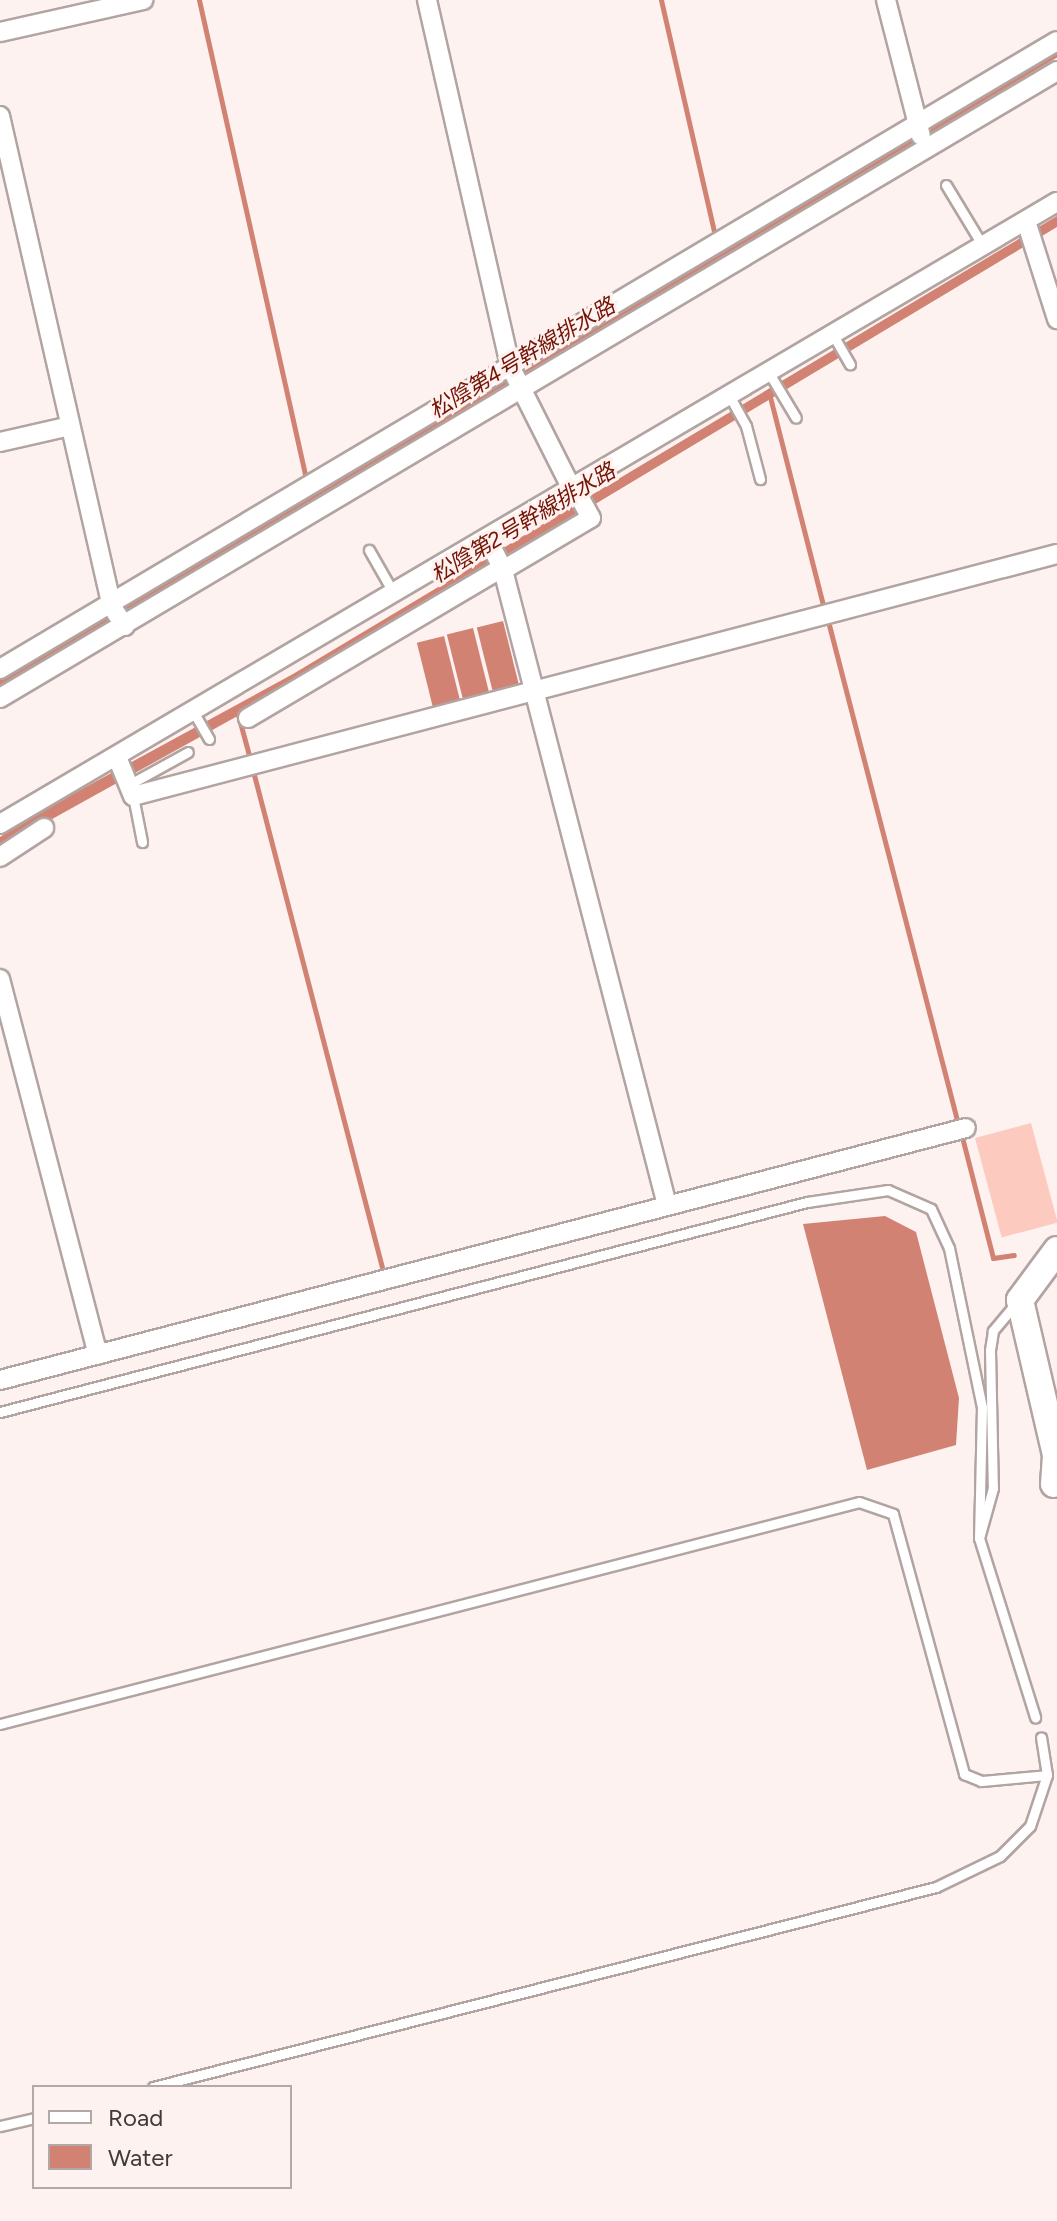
<!DOCTYPE html>
<html>
<head>
<meta charset="utf-8">
<style>
	body { margin:0 }
	#map { position:relative; width:1057px; height:2221px; overflow:hidden; background:#fef2f0; font-family:Figtree,"Noto Sans JP",sans-serif }
	div>[style] { position:absolute }
	.green>* { inset:0; background:#fdcabf; transform-origin:0 0 }
	.water>* { inset:0; background:#d28272; transform-origin:0 0 }
	.stream>* { height:5px; margin:-2.5px; padding:0 2.5px; transform-origin:2.5px; border-radius:2.5px; background:#d28272 }
	.roads { filter:drop-shadow(2px 0 #b1a4a1) drop-shadow(-2px 0 #b1a4a1) drop-shadow(0 2px #b1a4a1) drop-shadow(0 -2px #b1a4a1) }
	.lane>* { height:9px; margin:-4.5px; padding:0 4.5px; transform-origin:4.5px; border-radius:4.5px; background:#fff }
	.street>* { height:18px; margin:-9px; padding:0 9px; transform-origin:9px; border-radius:9px; background:#fff }
	.secondary>* { height:26px; margin:-13px; padding:0 13px; transform-origin:13px; border-radius:13px; background:#fff }
	span { translate:-50% -50%; white-space:nowrap; text-align:center; line-height:1.15; -webkit-text-stroke:6px #fef2f0; paint-order:stroke }
	.water-label { font-size:22px; color:#741405; font-style:italic }
	.legend { position:absolute; left:32px; top:2085px; width:260px; height:104px; box-sizing:border-box; background:#fef2f0; border:2px solid #b2a8a7; margin:0; padding:10px 14px; list-style:none; font-size:24px; color:#403a39 }
	.legend li { display:flex; align-items:center; gap:16px; height:40px }
	.legend b { width:40px; border:2px solid #b2a8a7 }
</style>
</head>
<body>
<div id="map">
	<div class="green">
		<i style="left:1031px;top:1123px;width:103px;height:58px;rotate:75deg"></i>
	</div>
	<div class="water">
		<i style="clip-path:polygon(1057px 216px,1057px 227px,297px 683px,0 848px,0 837px,27px 819px,293px 674px)"></i>
		<i style="left:503px;top:621px;width:70px;height:27px;rotate:76deg"></i>
		<i style="left:473px;top:628px;width:70px;height:27px;rotate:76deg"></i>
		<i style="left:444px;top:636px;width:69px;height:28px;rotate:76deg"></i>
		<i style="clip-path:polygon(885px 1216px,916px 1232px,959px 1398px,956px 1445px,867px 1470px,803px 1224px)"></i>
	</div>
	<div class="stream">
		<i style="left:199px;top:0;width:495px;rotate:77.4deg"></i>
		<i style="left:661px;top:0;width:246px;rotate:77.1deg"></i>
		<i style="left:769px;top:393px;width:222px;rotate:75.7deg"></i>
		<i style="left:828px;top:621px;width:515px;rotate:75.51deg"></i>
		<i style="left:0;top:682px;width:1229px;rotate:-30.72deg"></i>
		<i style="left:237px;top:711px;width:50px;rotate:74.8deg"></i>
		<i style="left:253px;top:771px;width:517px;rotate:75.43deg"></i>
		<i style="left:962px;top:1137px;width:125px;rotate:75.6deg"></i>
		<i style="left:993px;top:1258px;width:21px;rotate:-8deg"></i>
	</div>
	<div class="roads">
		<div class="lane">
			<i style="left:946px;top:185px;width:71px;rotate:58.8deg"></i>
			<i style="left:833px;top:335px;width:34px;rotate:60deg"></i>
			<i style="left:769px;top:373px;width:52px;rotate:59deg"></i>
			<i style="left:730px;top:397px;width:33px;rotate:61deg"></i>
			<i style="left:746px;top:426px;width:55px;rotate:75.2deg"></i>
			<i style="left:369px;top:550px;width:48px;rotate:60.3deg"></i>
			<i style="left:194px;top:713px;width:30px;rotate:60deg"></i>
			<i style="left:130px;top:784px;width:66px;rotate:-28.9deg"></i>
			<i style="left:133px;top:796px;width:47px;rotate:78.9deg"></i>
			<i style="left:1017px;top:1302px;width:38px;rotate:130deg"></i>
			<i style="left:993px;top:1331px;width:19px;rotate:99deg"></i>
			<i style="left:990px;top:1350px;width:138px;rotate:88.8deg"></i>
			<i style="left:993px;top:1488px;width:52px;rotate:105.6deg"></i>
			<i style="left:979px;top:1538px;width:188px;rotate:72.6deg"></i>
			<i style="left:0;top:1412px;width:834px;rotate:-14.59deg"></i>
			<i style="left:807px;top:1202px;width:82px;rotate:-8.4deg"></i>
			<i style="left:888px;top:1190px;width:47px;rotate:23.8deg"></i>
			<i style="left:931px;top:1209px;width:43px;rotate:65.2deg"></i>
			<i style="left:949px;top:1248px;width:162px;rotate:78.3deg"></i>
			<i style="left:982px;top:1407px;width:131px;rotate:91.3deg"></i>
			<i style="left:0;top:1724px;width:887px;rotate:-14.49deg"></i>
			<i style="left:859px;top:1502px;width:36px;rotate:19deg"></i>
			<i style="left:893px;top:1514px;width:270px;rotate:74.7deg"></i>
			<i style="left:964px;top:1774px;width:18px;rotate:22deg"></i>
			<i style="left:981px;top:1781px;width:66px;rotate:-5.2deg"></i>
			<i style="left:153px;top:2087px;width:808px;rotate:-14.33deg"></i>
			<i style="left:936px;top:1887px;width:71px;rotate:-25.8deg"></i>
			<i style="left:1000px;top:1856px;width:42px;rotate:-45deg"></i>
			<i style="left:1030px;top:1826px;width:54px;rotate:-71.6deg"></i>
			<i style="left:1047px;top:1775px;width:38px;rotate:-99deg"></i>
			<i style="left:0;top:2126px;width:35px;rotate:-13deg"></i>
		</div>
		<div class="street">
			<i style="left:427px;top:0;width:375px;rotate:77.2deg"></i>
			<i style="left:510px;top:366px;width:140px;rotate:63.3deg"></i>
			<i style="left:886px;top:0;width:140px;rotate:75.6deg"></i>
			<i style="left:0;top:32px;width:147px;rotate:-12.6deg"></i>
			<i style="left:0;top:116px;width:504px;rotate:77.15deg"></i>
			<i style="left:112px;top:607px;width:23px;rotate:56deg"></i>
			<i style="left:1026px;top:221px;width:103px;rotate:72.4deg"></i>
			<i style="left:0;top:442px;width:72px;rotate:-12.9deg"></i>
			<i style="left:489px;top:542px;width:31px;rotate:63deg"></i>
			<i style="left:503px;top:570px;width:656px;rotate:75.52deg"></i>
			<i style="left:503px;top:570px;width:102px;rotate:-30.6deg"></i>
			<i style="left:591px;top:518px;width:33px;rotate:-119deg"></i>
			<i style="left:0;top:669px;width:1229px;rotate:-30.72deg"></i>
			<i style="left:0;top:698px;width:1229px;rotate:-30.68deg"></i>
			<i style="left:248px;top:718px;width:295px;rotate:-30.6deg"></i>
			<i style="left:117px;top:757px;width:42px;rotate:67.7deg"></i>
			<i style="left:133px;top:796px;width:955px;rotate:-14.68deg"></i>
			<i style="left:0;top:824px;width:1226px;rotate:-30.48deg"></i>
			<i style="left:0;top:857px;width:53px;rotate:-33.4deg"></i>
			<i style="left:0;top:979px;width:388px;rotate:75.4deg"></i>
			<i style="left:0;top:1380px;width:998px;rotate:-14.62deg"></i>
		</div>
		<div class="secondary">
			<i style="left:1054px;top:1484px;width:29px;rotate:-86deg"></i>
			<i style="left:1056px;top:1455px;width:159px;rotate:-103.1deg"></i>
			<i style="left:1020px;top:1300px;width:62px;rotate:-53.5deg"></i>
		</div>
	</div>
	<div class="water-label">
		<span style="left:522px;top:358px;rotate:-31deg">松陰第4号幹線排水路</span>
		<span style="left:523px;top:523px;rotate:-31deg">松陰第2号幹線排水路</span>
	</div>
	<ul class="legend">
	<li><b style="height:10px;background:#fff"></b>Road</li>
	<li><b style="height:22px;background:#d28272"></b>Water</li>
	</ul>
</div>
</body>
</html>
